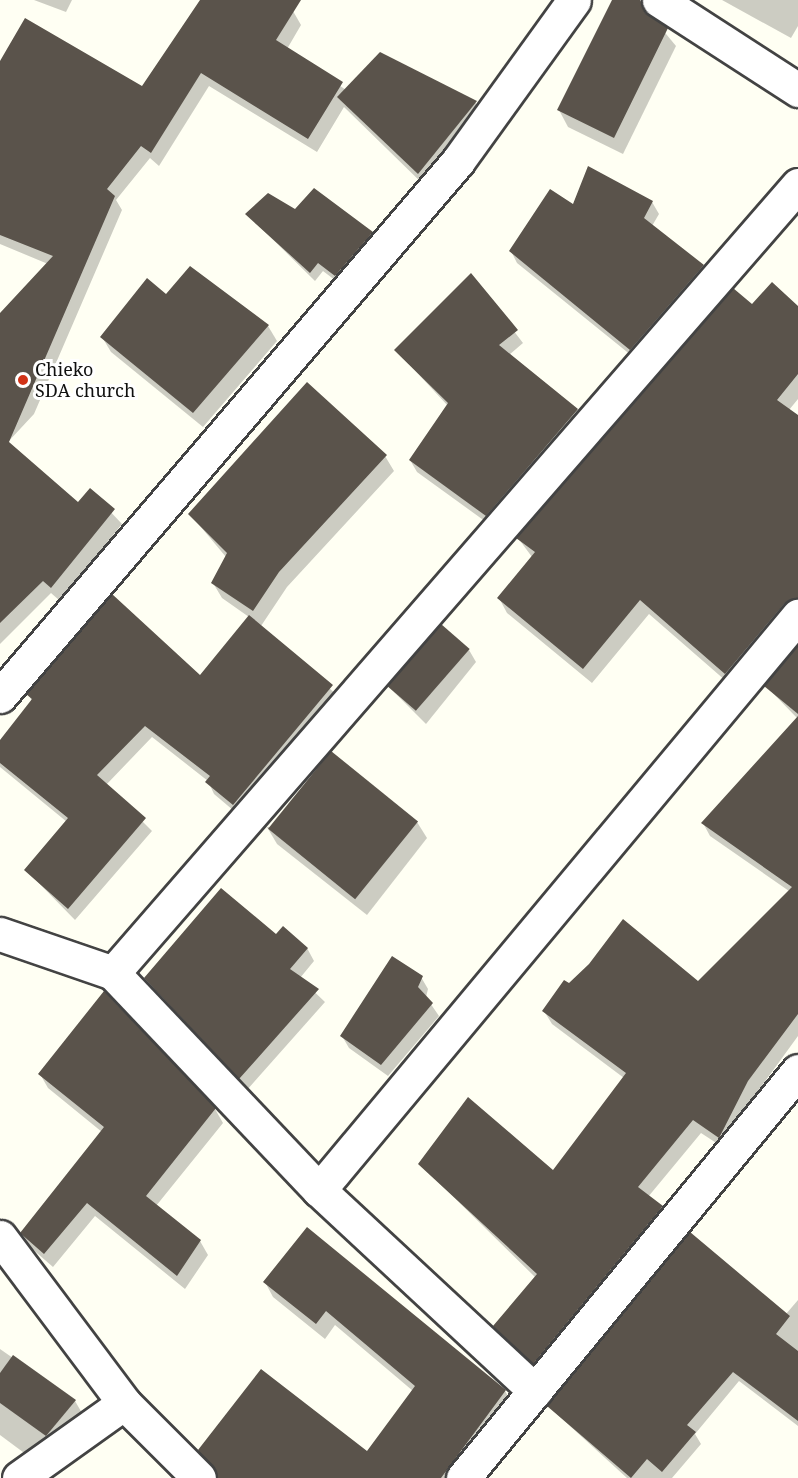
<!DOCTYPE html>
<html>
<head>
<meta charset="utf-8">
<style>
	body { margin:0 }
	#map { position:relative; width:798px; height:1478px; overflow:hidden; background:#fffff3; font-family:"Noto Serif",serif }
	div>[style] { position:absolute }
	.shadow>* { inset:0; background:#0003 }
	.building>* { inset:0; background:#5a534b; transform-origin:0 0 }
	.roads { filter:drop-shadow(2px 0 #434343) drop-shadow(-2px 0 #434343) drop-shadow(0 2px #434343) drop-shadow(0 -2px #434343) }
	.minor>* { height:33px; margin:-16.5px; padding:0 16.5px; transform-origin:16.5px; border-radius:16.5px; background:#fff }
	.dots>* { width:16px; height:16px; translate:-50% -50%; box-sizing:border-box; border:3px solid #fff; border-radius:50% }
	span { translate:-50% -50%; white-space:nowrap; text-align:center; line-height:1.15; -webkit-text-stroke:6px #fff; paint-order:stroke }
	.poi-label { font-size:18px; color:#101010 }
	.left { translate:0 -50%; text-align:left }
</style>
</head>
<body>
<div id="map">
	<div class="shadow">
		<i style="clip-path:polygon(34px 0,72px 0,66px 12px)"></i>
		<i style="clip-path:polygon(201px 0,275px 0,293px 11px,301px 25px,287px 49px,346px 90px,475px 102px,485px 119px,429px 190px,344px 107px,317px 152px,209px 86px,159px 166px,150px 158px,116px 200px,122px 210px,34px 414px,7px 443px,78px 504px,90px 490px,122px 524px,60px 601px,51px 593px,0 644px,0 315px,48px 264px,0 244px,0 64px,142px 87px)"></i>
		<i style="clip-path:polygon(613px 0,638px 0,676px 46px,623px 154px,568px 127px,559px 110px)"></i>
		<i style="clip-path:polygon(722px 0,798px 0,798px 26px,791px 38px)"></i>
		<i style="clip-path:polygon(652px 202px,659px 214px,652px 226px,709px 277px,637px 360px,517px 263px,511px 251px,574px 207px)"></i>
		<i style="clip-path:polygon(295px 210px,371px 233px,376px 242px,340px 284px,323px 271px,315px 281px,247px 214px)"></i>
		<i style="clip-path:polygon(471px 275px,523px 343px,509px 355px,577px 410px,584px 422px,493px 527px,417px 472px,410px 460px,448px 406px,396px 350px)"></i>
		<i style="clip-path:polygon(166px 296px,268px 326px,277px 341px,203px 427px,111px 352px,102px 337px)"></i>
		<i style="clip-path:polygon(752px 306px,798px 308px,798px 399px,789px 410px,798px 417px,798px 616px,734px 688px,649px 614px,592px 683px,507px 613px,499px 598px,532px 557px,518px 538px)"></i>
		<i style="clip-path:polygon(385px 456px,394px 471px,287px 587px,261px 626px,339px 697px,240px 816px,214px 794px,208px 781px,152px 737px,106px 785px,152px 831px,75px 920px,26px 870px,67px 822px,0 767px,0 742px,32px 701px,28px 694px,201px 678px,249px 617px,222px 598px,213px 583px,226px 557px,190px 514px)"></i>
		<i style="clip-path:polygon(469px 650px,476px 662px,426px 724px,389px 687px)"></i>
		<i style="clip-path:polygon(798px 653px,798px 1036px,755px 1095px,727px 1150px,701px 1133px,648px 1197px,669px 1220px,541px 1376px,495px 1327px,536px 1278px,420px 1164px,554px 1172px,624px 1078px,552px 1024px,544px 1011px,569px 985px,698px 983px,789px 891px,710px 836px,703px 823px,798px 719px,766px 686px)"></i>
		<i style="clip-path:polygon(417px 822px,427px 838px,367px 915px,277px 844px,267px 827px)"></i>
		<i style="clip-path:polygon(276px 937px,307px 948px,314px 961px,300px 978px,325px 1002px,247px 1090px,145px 978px)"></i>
		<i style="clip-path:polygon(421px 977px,428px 989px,426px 997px,439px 1016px,388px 1076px,349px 1048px,342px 1036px)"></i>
		<i style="clip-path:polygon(40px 1074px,215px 1109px,223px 1123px,156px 1206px,200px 1241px,208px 1255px,185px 1289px,95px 1216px,53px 1267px,30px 1247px,22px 1233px,102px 1132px,48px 1088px)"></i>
		<i style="clip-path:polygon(265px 1282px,505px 1391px,514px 1406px,461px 1478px,218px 1478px,367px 1453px,413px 1391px,335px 1325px,325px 1339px,273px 1297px)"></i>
		<i style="clip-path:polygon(798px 1300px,798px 1426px,739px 1381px,695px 1434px,701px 1444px,672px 1478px,627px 1478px,548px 1406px,786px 1314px)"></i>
		<i style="clip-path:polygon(0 1349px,75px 1401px,82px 1413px,57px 1445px,35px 1461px,0 1435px)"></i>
	</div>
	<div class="building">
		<i style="clip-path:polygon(200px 0,301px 0,276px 40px,343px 82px,308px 139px,201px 73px,151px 153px,141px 146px,107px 189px,115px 196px,9px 442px,78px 502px,90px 488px,115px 509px,51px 588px,43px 581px,0 623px,0 313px,53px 256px,0 235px,0 61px,25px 18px,142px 86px)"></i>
		<i style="clip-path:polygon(612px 0,640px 0,648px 15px,668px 28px,614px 138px,557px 110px)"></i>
		<i style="clip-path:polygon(380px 52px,477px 101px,418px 174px,337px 97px)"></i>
		<i style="clip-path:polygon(588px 166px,653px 201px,644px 218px,704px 265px,630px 350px,509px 251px,550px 189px,573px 204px)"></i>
		<i style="clip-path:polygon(314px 188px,373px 232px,335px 276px,318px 263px,310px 273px,245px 214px,268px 193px,295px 209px)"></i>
		<i style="clip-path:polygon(190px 266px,269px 325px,193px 413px,100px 337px,147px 278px,166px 294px)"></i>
		<i style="clip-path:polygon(471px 273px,518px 330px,499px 345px,578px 409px,486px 516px,409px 460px,448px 403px,394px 350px)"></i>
		<i style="clip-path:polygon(772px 282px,798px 306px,798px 374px,777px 400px,798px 415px,798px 598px,784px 604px,725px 674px,640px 600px,583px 669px,497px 598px,535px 552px,516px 538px,733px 288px,752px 304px)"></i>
		<i style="clip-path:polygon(307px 382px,387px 455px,279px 572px,253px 611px,211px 583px,227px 553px,188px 514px)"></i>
		<i style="clip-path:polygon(112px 594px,200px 675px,249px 615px,333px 685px,233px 805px,205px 782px,210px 776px,145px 726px,97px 775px,146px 818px,68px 909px,24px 870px,68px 818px,0 763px,0 740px,32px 699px,26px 694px)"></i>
		<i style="left:441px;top:624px;width:38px;height:82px;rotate:41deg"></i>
		<i style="clip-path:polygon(798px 645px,798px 714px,764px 686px)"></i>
		<i style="clip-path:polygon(798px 716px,798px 1014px,748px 1081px,719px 1138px,693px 1120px,638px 1187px,663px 1206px,533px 1364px,493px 1326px,537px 1274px,418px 1164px,468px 1097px,553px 1170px,626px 1073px,542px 1011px,564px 980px,569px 983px,589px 964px,623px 919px,698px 981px,792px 887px,701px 823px)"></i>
		<i style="left:331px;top:751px;width:112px;height:100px;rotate:39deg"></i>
		<i style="clip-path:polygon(221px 888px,276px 934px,283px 926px,308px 948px,290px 969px,319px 989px,239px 1079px,144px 978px)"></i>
		<i style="clip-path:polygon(392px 956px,423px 976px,418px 987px,433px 1003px,381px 1065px,340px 1036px)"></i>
		<i style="clip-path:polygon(104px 991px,216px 1108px,146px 1196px,201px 1240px,177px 1276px,87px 1203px,44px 1254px,20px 1233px,104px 1127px,38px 1074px)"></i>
		<i style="clip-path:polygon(307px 1227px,506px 1390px,441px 1478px,217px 1478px,198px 1450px,261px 1369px,367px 1451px,415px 1386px,326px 1311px,316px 1324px,263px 1282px)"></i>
		<i style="clip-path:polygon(690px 1232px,790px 1316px,776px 1334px,798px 1351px,798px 1421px,733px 1372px,687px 1425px,696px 1432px,662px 1472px,647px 1459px,631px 1478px,547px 1406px)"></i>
		<i style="clip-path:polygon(13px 1355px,76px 1400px,46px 1436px,0 1403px,0 1373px)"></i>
	</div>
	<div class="roads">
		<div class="minor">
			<i style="left:659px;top:0;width:166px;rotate:32.9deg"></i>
			<i style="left:0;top:696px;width:704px;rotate:-49.43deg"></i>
			<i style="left:458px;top:161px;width:198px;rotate:-54.2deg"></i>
			<i style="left:0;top:934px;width:120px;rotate:19deg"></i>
			<i style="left:113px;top:973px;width:299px;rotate:46.5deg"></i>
			<i style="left:319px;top:1190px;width:295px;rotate:42.9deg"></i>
			<i style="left:113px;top:973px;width:1044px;rotate:-49deg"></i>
			<i style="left:319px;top:1190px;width:748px;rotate:-50.16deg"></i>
			<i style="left:0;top:1237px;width:207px;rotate:53.2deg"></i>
			<i style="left:124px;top:1403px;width:106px;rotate:45deg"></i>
			<i style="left:19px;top:1478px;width:129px;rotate:-35.5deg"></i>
			<i style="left:463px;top:1478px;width:527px;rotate:-50.54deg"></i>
		</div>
	</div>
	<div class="dots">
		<i style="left:23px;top:380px;background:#d13217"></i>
	</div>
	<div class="poi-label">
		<span class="left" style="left:35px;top:380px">Chieko<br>SDA church</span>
	</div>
</div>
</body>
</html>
